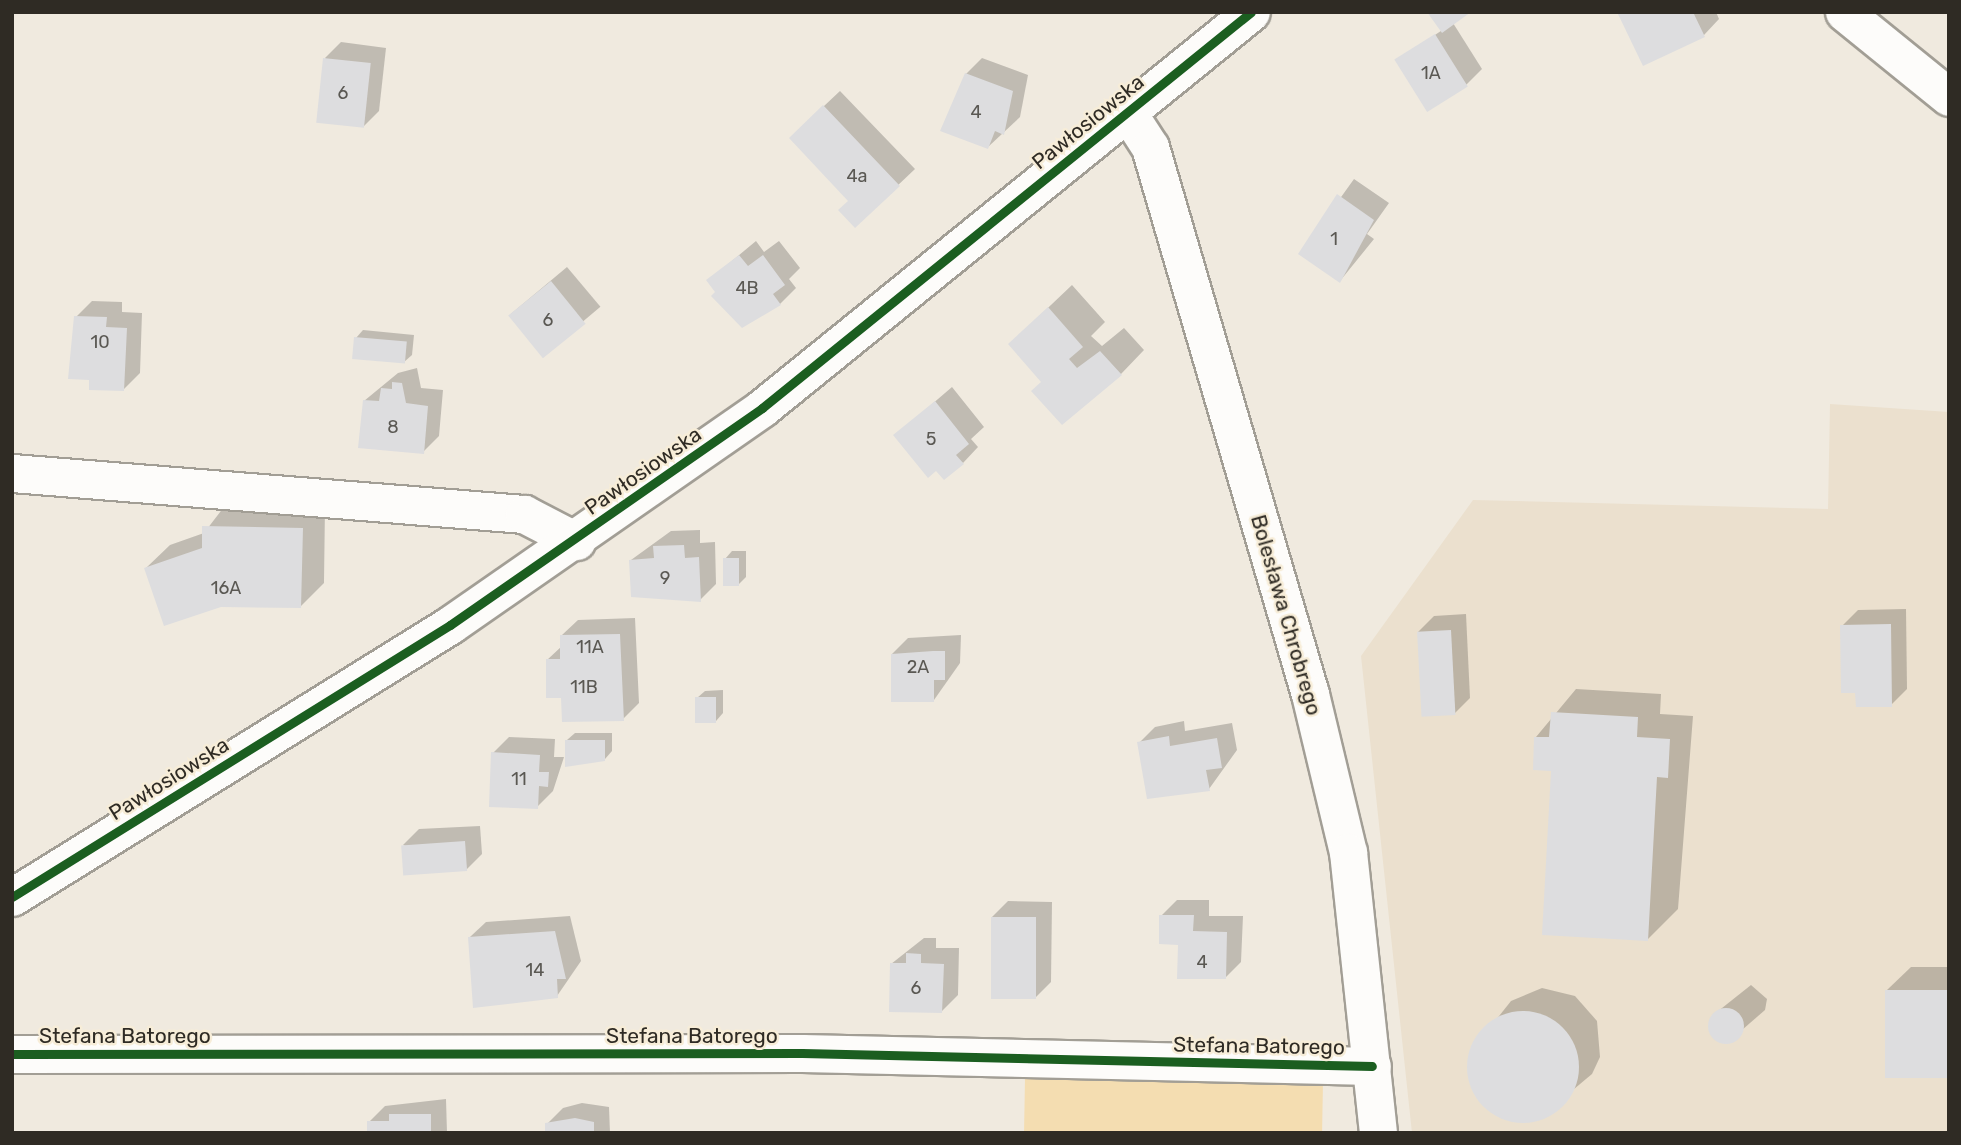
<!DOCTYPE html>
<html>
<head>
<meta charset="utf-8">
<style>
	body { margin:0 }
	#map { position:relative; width:1961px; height:1145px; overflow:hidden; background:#f0eadf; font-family:Rubik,sans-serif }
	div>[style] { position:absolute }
	.built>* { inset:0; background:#ebe0ce }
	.green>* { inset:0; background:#f4ddb1; transform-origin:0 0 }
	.shadow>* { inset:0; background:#0003; transform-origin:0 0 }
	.building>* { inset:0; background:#dddddf; transform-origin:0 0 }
	.round { border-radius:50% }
	.roads { filter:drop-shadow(2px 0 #a29e95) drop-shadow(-2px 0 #a29e95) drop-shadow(0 2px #a29e95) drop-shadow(0 -2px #a29e95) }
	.minor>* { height:37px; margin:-18.5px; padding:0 18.5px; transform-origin:18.5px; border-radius:18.5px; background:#fdfcfa }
	.cycleway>* { height:9px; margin:-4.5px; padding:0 4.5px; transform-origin:4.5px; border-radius:4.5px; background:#1b5e20 }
	span { translate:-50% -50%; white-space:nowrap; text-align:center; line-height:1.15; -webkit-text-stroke:5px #f7edd8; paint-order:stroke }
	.number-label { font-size:18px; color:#5a5853 }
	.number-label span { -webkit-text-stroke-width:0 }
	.street-label { font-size:21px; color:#2f2b24 }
	.frame { position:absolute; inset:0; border:14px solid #2f2b24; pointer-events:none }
</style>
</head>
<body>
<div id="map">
	<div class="built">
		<i style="clip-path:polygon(1830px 404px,1949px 412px,1949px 1133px,1412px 1133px,1361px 656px,1473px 500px,1828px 509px)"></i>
	</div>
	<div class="green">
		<i style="left:1025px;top:1078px;width:298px;height:55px;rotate:1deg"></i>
	</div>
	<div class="shadow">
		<i style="clip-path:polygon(1619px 12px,1716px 12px,1719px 19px,1704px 35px)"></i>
		<i style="clip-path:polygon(1453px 23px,1482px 69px,1466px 85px,1397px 60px)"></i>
		<i style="clip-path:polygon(341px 42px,386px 48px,379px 111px,363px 127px,325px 58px)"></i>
		<i style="clip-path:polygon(982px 58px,1028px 75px,1020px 117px,988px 147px,966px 74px)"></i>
		<i style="clip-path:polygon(840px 91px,915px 169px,855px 226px,850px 201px,807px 122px)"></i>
		<i style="clip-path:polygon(1354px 179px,1389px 203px,1367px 234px,1374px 239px,1340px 281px,1301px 253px)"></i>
		<i style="clip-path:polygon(756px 241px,764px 252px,779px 241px,800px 268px,789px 279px,796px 288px,780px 304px,717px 292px,709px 280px)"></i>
		<i style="left:567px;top:267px;width:52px;height:74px;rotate:50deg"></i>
		<i style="clip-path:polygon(1072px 285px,1105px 322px,1091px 336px,1102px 346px,1124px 328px,1144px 350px,1121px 374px,1043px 381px,1010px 344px)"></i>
		<i style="clip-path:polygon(92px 301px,122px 302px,122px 312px,142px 313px,140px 373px,124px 389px,91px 378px,76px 317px)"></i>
		<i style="clip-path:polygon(363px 330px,414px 335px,412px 355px,404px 362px,356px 338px)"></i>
		<i style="clip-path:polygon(417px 368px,421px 388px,443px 390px,439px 436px,423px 452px,364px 401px,398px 373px)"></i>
		<i style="clip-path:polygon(952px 387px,984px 427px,971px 439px,978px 447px,963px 463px,896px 435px)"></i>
		<i style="clip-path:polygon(227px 503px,325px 506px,324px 583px,300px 607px,146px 568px,170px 545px,204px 533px)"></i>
		<i style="clip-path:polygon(700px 530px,700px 543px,715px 542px,716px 584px,700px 600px,631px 560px,671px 531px)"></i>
		<i style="clip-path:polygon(732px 551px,746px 551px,746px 577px,738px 585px,725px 559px)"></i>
		<i style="clip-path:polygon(1906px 609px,1907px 689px,1891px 705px,1857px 691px,1842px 626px,1858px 610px)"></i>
		<i style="clip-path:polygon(1466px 614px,1470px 698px,1454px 714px,1418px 632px,1434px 616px)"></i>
		<i style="clip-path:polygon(635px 618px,639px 703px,623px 719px,563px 696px,547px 660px,562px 646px,562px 635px,578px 620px)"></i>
		<i style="clip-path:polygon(961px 635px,960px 663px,934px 700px,892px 654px,908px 638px)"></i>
		<i style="clip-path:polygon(1576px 689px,1661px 694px,1660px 714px,1693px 716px,1678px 909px,1648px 939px,1536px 737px)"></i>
		<i style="clip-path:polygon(723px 690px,723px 713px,716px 721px,697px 698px,705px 691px)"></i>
		<i style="clip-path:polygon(1184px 721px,1185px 731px,1232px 723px,1237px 750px,1209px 789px,1139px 743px,1155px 727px)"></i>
		<i style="clip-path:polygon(575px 733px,612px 733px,612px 751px,605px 759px,567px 740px)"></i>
		<i style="clip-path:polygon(509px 737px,555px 739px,554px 757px,564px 757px,553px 791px,537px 807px,493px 753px)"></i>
		<i style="clip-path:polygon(480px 826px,482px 854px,466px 870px,403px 845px,419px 829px)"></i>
		<i style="clip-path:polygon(1177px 900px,1209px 900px,1209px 916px,1243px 916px,1241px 962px,1225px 978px,1180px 943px,1161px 916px)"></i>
		<i style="clip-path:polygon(1008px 901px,1052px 902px,1051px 982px,1035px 998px,992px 917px)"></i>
		<i style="clip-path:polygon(570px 916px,581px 961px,557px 996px,470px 937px,486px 922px)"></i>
		<i style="clip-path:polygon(924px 938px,936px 938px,936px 948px,959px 948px,958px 995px,942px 1011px,891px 964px)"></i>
		<i style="clip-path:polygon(1911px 967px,1949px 967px,1949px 1076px,1887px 990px)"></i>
		<i style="clip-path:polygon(1751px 985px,1767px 999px,1765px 1010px,1727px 1043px,1716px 1040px,1709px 1026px,1717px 1012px)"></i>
		<i style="clip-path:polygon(1542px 988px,1575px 996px,1597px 1021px,1600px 1057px,1592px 1074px,1537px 1120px,1501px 1117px,1474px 1091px,1469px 1054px,1511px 1001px)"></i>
		<i style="clip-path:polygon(446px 1099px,447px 1133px,369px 1133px,369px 1122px,385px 1106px)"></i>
		<i style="clip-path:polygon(582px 1103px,609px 1107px,610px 1133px,548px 1133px,547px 1124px,563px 1108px)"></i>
	</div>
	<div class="building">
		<i style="clip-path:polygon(1427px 12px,1471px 12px,1442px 33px)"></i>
		<i style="clip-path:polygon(1617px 12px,1693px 12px,1705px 37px,1643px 66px)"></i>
		<i style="left:1435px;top:34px;width:62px;height:48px;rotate:58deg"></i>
		<i style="left:323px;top:58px;width:48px;height:65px;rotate:6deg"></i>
		<i style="clip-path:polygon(965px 73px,1013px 91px,1004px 135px,995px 131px,988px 149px,940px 131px)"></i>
		<i style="clip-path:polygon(823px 105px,900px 186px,855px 228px,838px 210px,848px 201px,789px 138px)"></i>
		<i style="clip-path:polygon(1337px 194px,1374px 220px,1340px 283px,1298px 254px)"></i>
		<i style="clip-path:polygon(739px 255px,748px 266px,763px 255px,785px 285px,773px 294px,781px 305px,742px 328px,711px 296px,715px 292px,706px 280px)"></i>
		<i style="left:551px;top:281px;width:55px;height:55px;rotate:51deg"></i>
		<i style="clip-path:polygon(1048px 307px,1083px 347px,1069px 359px,1077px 368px,1100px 351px,1122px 375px,1062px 425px,1031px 391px,1041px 382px,1008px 344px)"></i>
		<i style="clip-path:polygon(74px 316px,107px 317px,106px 327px,127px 328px,124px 391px,89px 390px,89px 380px,68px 379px)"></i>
		<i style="left:354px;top:337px;width:53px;height:22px;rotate:5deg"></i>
		<i style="clip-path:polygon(392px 382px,402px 383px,406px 403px,428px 406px,424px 454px,358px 448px,363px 400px,379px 401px,381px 388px,392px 389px)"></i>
		<i style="clip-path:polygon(935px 401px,969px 444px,956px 455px,964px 464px,944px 480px,936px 471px,928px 478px,893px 435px)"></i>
		<i style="clip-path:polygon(202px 526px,303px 528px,301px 608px,221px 607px,164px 626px,144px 568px,202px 548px)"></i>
		<i style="clip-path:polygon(684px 545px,685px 558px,699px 557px,701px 602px,631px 597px,629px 560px,654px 558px,653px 546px)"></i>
		<i style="left:723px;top:558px;width:16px;height:28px"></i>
		<i style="clip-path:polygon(1891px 624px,1892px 707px,1856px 707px,1855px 693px,1841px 693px,1840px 625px)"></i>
		<i style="left:1451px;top:630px;width:85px;height:34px;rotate:87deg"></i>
		<i style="clip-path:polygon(620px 634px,624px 721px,562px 722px,561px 698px,546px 698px,546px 659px,560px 659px,560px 635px)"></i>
		<i style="clip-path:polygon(933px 651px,945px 651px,945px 680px,934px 680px,934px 702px,891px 702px,891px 654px)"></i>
		<i style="left:695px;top:697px;width:21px;height:26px"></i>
		<i style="clip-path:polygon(1551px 712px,1638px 717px,1637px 737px,1670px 739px,1668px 778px,1657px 777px,1648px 941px,1542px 935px,1551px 771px,1533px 770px,1534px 737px,1549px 737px)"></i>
		<i style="clip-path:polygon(1169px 736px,1170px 746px,1217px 738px,1222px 768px,1206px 770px,1210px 791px,1147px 799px,1137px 742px)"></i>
		<i style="clip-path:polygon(565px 740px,605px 740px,605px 761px,565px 767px)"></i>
		<i style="clip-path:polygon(491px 752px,540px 755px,539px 772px,549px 772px,548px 787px,539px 786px,538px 809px,489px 807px)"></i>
		<i style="left:465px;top:841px;width:30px;height:64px;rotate:86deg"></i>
		<i style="clip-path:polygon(1159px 915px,1194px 915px,1193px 931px,1227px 932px,1226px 979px,1177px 979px,1178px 945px,1159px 944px)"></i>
		<i style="left:991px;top:917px;width:45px;height:82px"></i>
		<i style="clip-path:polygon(555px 931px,566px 979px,557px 979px,558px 998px,473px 1008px,468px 937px)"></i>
		<i style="clip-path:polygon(906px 953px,921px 954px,921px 963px,944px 964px,942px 1013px,889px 1012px,890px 963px,906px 963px)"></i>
		<i style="left:1885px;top:990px;width:64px;height:88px"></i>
		<i class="round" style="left:1708px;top:1008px;width:36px;height:36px"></i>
		<i class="round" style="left:1467px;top:1011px;width:112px;height:112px"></i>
		<i style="clip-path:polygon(389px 1114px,431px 1114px,431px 1133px,367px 1133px,367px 1121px,389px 1121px)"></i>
		<i style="clip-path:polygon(575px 1118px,594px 1122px,594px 1133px,545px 1133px,545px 1123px)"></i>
	</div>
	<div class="roads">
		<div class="minor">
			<i style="left:1844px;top:12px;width:135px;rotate:39deg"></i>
			<i style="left:1128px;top:113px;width:40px;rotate:57.1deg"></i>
			<i style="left:1150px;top:147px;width:570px;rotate:73.7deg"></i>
			<i style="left:1310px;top:694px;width:163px;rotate:76.5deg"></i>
			<i style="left:1348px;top:852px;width:283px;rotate:83.9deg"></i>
			<i style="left:12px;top:473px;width:514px;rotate:4.58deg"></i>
			<i style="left:524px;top:514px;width:59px;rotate:27.4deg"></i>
			<i style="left:12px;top:897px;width:516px;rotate:-31.84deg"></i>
			<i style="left:450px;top:625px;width:380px;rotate:-34.8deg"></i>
			<i style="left:762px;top:408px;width:629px;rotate:-39deg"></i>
			<i style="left:12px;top:1054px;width:790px;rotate:-0.07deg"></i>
			<i style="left:802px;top:1053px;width:570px;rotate:1.31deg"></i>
		</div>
	</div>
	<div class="cycleway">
		<i style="left:12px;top:897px;width:516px;rotate:-31.84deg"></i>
		<i style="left:450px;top:625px;width:380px;rotate:-34.8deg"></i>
		<i style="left:762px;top:408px;width:629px;rotate:-39deg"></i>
		<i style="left:12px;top:1054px;width:790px;rotate:-0.07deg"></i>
		<i style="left:802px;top:1053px;width:570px;rotate:1.31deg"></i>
	</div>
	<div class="number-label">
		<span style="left:1431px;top:73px">1A</span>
		<span style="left:343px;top:93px">6</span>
		<span style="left:976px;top:112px">4</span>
		<span style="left:857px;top:176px">4a</span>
		<span style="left:1334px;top:239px">1</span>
		<span style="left:747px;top:288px">4B</span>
		<span style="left:548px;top:320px">6</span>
		<span style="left:100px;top:342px">10</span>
		<span style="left:393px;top:427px">8</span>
		<span style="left:931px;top:439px">5</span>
		<span style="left:665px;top:578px">9</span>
		<span style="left:226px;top:588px">16A</span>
		<span style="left:590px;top:647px">11A</span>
		<span style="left:918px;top:667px">2A</span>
		<span style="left:584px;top:687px">11B</span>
		<span style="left:519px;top:779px">11</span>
		<span style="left:1202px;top:962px">4</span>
		<span style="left:535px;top:970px">14</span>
		<span style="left:916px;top:988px">6</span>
	</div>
	<div class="street-label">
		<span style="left:1088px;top:122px;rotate:-39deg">Pawłosiowska</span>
		<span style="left:643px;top:471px;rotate:-35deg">Pawłosiowska</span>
		<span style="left:1286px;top:615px;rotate:74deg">Bolesława Chrobrego</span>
		<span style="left:169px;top:779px;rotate:-32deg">Pawłosiowska</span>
		<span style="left:125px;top:1036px">Stefana Batorego</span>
		<span style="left:692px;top:1036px">Stefana Batorego</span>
		<span style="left:1259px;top:1046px;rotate:1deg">Stefana Batorego</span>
	</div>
	<div class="frame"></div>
</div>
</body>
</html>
